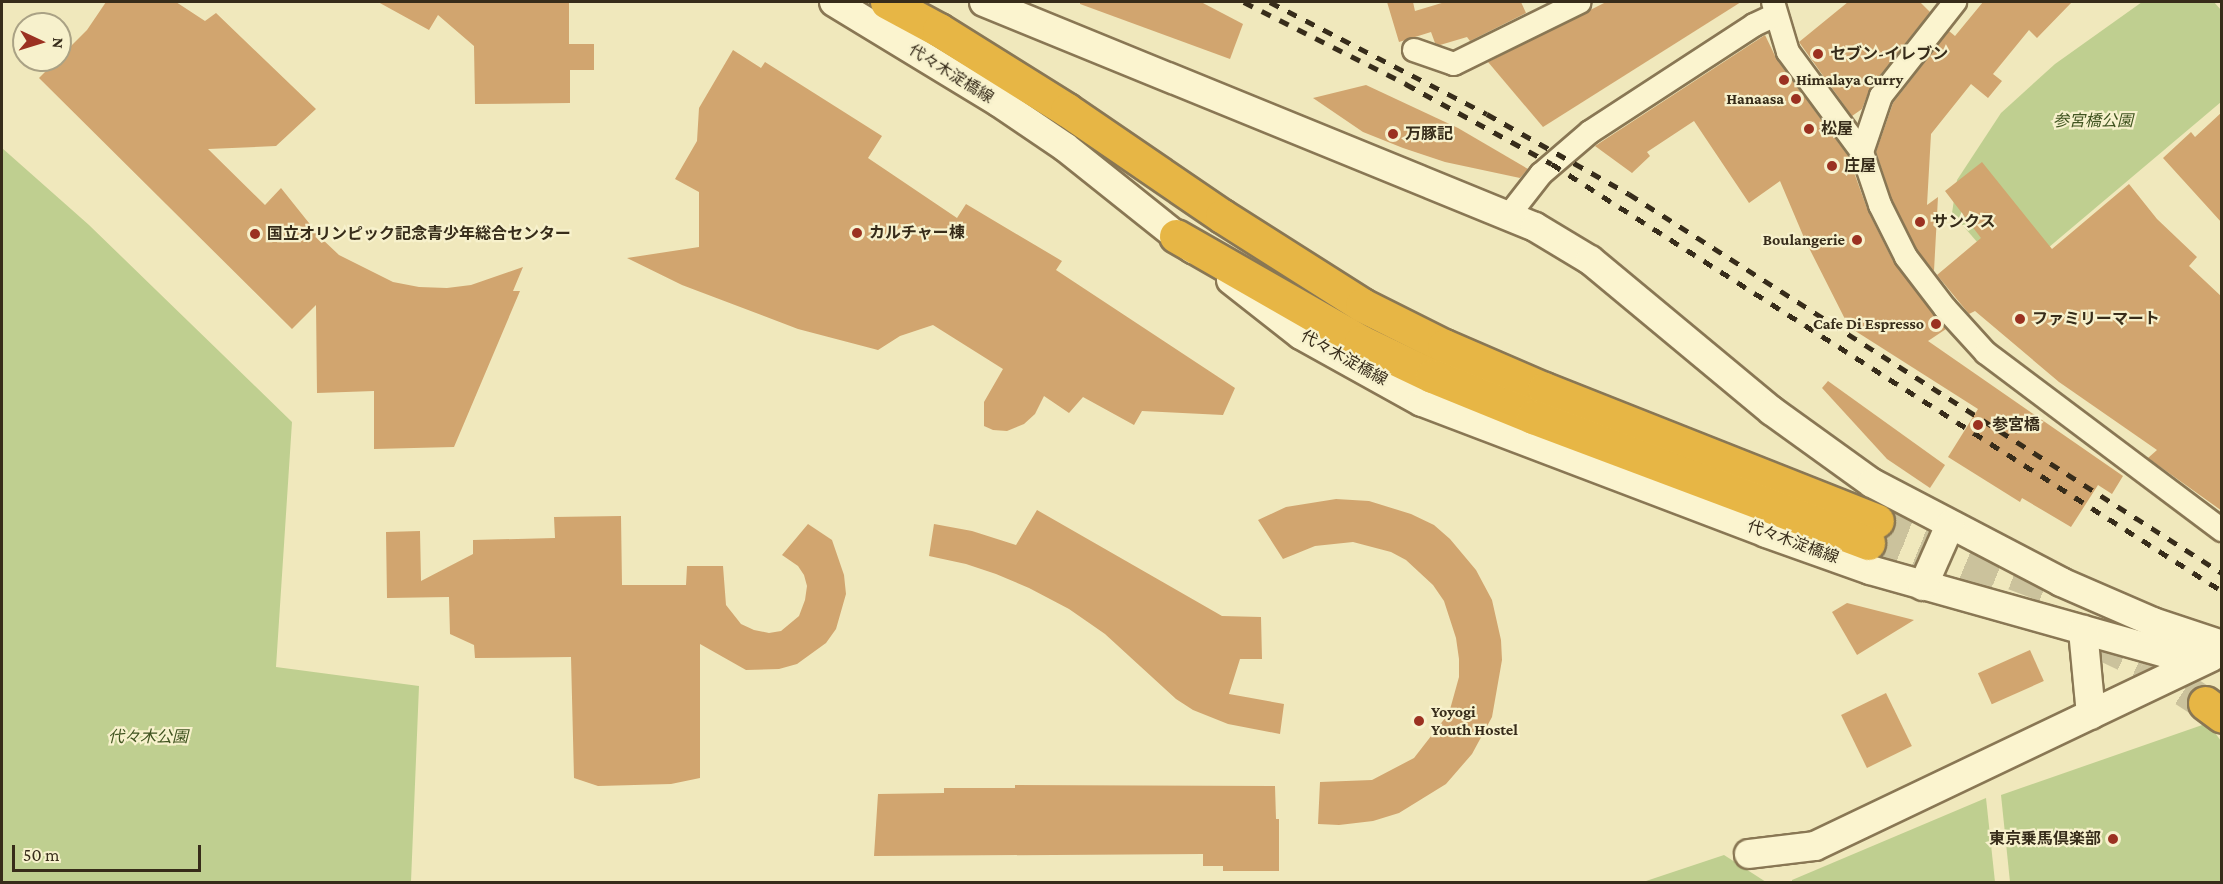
<!DOCTYPE html>
<html>
<head>
<meta charset="utf-8">
<style>
	body { margin:0 }
	#map { position:relative; width:2223px; height:884px; overflow:hidden; background:#f0e8bc; font-family:"Crimson Pro","Noto Sans JP",serif }
	div>[style] { position:absolute }
	.green>* { inset:0; background:#bfcf90 }
	.building>* { inset:0; background:#d1a56f; transform-origin:0 0 }
	.motorway-tunnel>* { height:33px; margin-top:-16.5px; transform-origin:0; background:repeating-linear-gradient(90deg,#cbc29c 0 33px,transparent 0 49px) }
	.roads { filter:drop-shadow(2px 0 #897754) drop-shadow(-2px 0 #897754) drop-shadow(0 2px #897754) drop-shadow(0 -2px #897754) }
	.minor>* { height:22px; margin:-11px; padding:0 11px; transform-origin:11px; border-radius:11px; background:#fbf4cf }
	.tertiary>* { height:28px; margin:-14px; padding:0 14px; transform-origin:14px; border-radius:14px; background:#fbf4cf }
	.motorway>* { height:33px; margin:-16.5px; padding:0 16.5px; transform-origin:16.5px; border-radius:16.5px; background:#e7b645 }
	.rail>* { height:4.5px; margin-top:-2.25px; transform-origin:0; background:repeating-linear-gradient(90deg,#372c1a 0 10px,transparent 0 20px) }
	.dots>* { width:16px; height:16px; translate:-50% -50%; box-sizing:border-box; border:3px solid #f7f1cc; border-radius:50% }
	span { translate:-50% -50%; white-space:nowrap; text-align:center; line-height:1.15; -webkit-text-stroke:4.5px #f7f1cc; paint-order:stroke }
	.poi-label { font-size:16px; color:#372c1a; font-weight:700 }
	.left { translate:0 -50%; text-align:left }
	.right { translate:-100% -50%; text-align:right }
	.street-label { font-size:16px; color:#372c1a }
	.park-label { font-size:16px; color:#405420; font-style:italic }
	.frame { position:absolute; inset:0; border:3px solid #372c1a; pointer-events:none }
	.north { position:absolute; left:12px; top:12px; width:60px; height:60px; box-sizing:border-box; background:#f7f1cc; border:2px solid #aaa285; border-radius:50%; rotate:94deg; font-size:16px; font-weight:700; line-height:24px; text-align:center; color:#372c1a }
	.north::after { content:''; display:block; margin:auto; width:21px; height:27px; background:#9b3121; clip-path:polygon(50% 0,100% 100%,50% 72%,0 100%) }
	.scale { position:absolute; left:12px; top:845px; width:189px; height:27px; box-sizing:border-box; border:3px solid #372c1a; border-top:0; padding-left:8px; font-size:18px; line-height:21px; white-space:nowrap; color:#372c1a; -webkit-text-stroke:4px #f7f1cc; paint-order:stroke }
</style>
</head>
<body>
<div id="map">
	<div class="green">
		<i style="clip-path:polygon(2142px 2px,2214px 2px,2221px 10px,2221px 102px,2010px 280px,1952px 213px,1957px 180px,2001px 113px,2055px 64px)"></i>
		<i style="clip-path:polygon(2px 148px,89px 225px,292px 422px,276px 667px,419px 686px,411px 882px,2px 882px)"></i>
		<i style="clip-path:polygon(2208px 723px,2221px 741px,2221px 882px,2010px 882px,2001px 795px)"></i>
		<i style="clip-path:polygon(1986px 798px,1995px 882px,1792px 882px,1792px 880px)"></i>
		<i style="clip-path:polygon(1724px 855px,1766px 882px,1643px 882px)"></i>
	</div>
	<div class="building">
		<i style="clip-path:polygon(106px 2px,176px 2px,205px 21px,216px 13px,316px 109px,276px 146px,208px 149px,265px 205px,281px 188px,321px 238px,339px 255px,393px 282px,419px 287px,447px 288px,471px 285px,523px 267px,513px 291px,520px 291px,454px 447px,374px 449px,374px 391px,317px 393px,316px 305px,292px 329px,39px 78px,87px 30px)"></i>
		<i style="clip-path:polygon(378px 2px,569px 2px,569px 44px,594px 44px,594px 70px,570px 70px,570px 103px,475px 104px,474px 46px,438px 15px,429px 30px)"></i>
		<i style="clip-path:polygon(1080px 2px,1201px 2px,1243px 24px,1230px 59px,1080px 4px)"></i>
		<i style="clip-path:polygon(1387px 2px,1413px 2px,1415px 11px,1445px 2px,1521px 2px,1526px 13px,1470px 41px,1467px 37px,1440px 45px,1435px 43px,1431px 32px,1399px 42px)"></i>
		<i style="clip-path:polygon(1606px 2px,1741px 2px,1543px 127px,1488px 62px)"></i>
		<i style="clip-path:polygon(1848px 2px,1920px 2px,1930px 12px,1870px 88px,1862px 109px,1852px 116px,1799px 42px)"></i>
		<i style="clip-path:polygon(1983px 2px,2072px 2px,2037px 38px,2029px 30px,1993px 74px,2002px 81px,1988px 98px,1971px 84px,1931px 134px,1927px 205px,1938px 197px,1934px 271px,1917px 250px,1892px 200px,1876px 152px,1893px 103px,1949px 31px,1955px 36px)"></i>
		<i style="clip-path:polygon(1765px 35px,1777px 60px,1848px 156px,1868px 211px,1894px 263px,1946px 329px,1928px 341px,2123px 476px,2112px 494px,2098px 485px,2071px 527px,2022px 498px,2020px 502px,1948px 457px,1978px 409px,1849px 327px,1805px 240px,1780px 181px,1749px 203px,1694px 121px,1647px 152px,1650px 156px,1632px 173px,1595px 146px)"></i>
		<i style="clip-path:polygon(733px 50px,761px 68px,765px 62px,882px 136px,868px 158px,957px 218px,966px 204px,1062px 261px,1056px 270px,1235px 388px,1223px 415px,1142px 411px,1134px 425px,1083px 397px,1069px 413px,1044px 396px,1035px 414px,1024px 424px,1007px 431px,993px 430px,984px 426px,984px 402px,1003px 369px,933px 325px,900px 336px,878px 350px,798px 329px,682px 285px,627px 258px,699px 247px,699px 192px,675px 179px,697px 141px,699px 108px)"></i>
		<i style="clip-path:polygon(1366px 85px,1458px 128px,1528px 169px,1520px 178px,1445px 162px,1403px 148px,1363px 132px,1313px 98px)"></i>
		<i style="clip-path:polygon(2222px 112px,2222px 223px,2163px 158px,2191px 132px,2195px 137px)"></i>
		<i style="clip-path:polygon(1982px 162px,2052px 249px,2129px 184px,2157px 219px,2197px 257px,2189px 266px,2222px 297px,2222px 511px,2148px 458px,2157px 450px,2059px 382px,1975px 311px,1969px 314px,1937px 275px,1981px 238px,1945px 191px)"></i>
		<i style="clip-path:polygon(1828px 381px,1945px 465px,1930px 488px,1887px 459px,1822px 388px)"></i>
		<i style="clip-path:polygon(1336px 499px,1369px 501px,1411px 514px,1434px 525px,1450px 539px,1476px 570px,1492px 600px,1501px 640px,1502px 660px,1492px 717px,1472px 754px,1446px 784px,1399px 813px,1373px 821px,1339px 825px,1318px 824px,1320px 782px,1372px 780px,1414px 758px,1449px 713px,1459px 677px,1459px 659px,1456px 638px,1444px 601px,1433px 585px,1406px 560px,1391px 552px,1353px 542px,1315px 546px,1283px 559px,1258px 520px,1286px 507px)"></i>
		<i style="clip-path:polygon(1037px 510px,1222px 616px,1261px 617px,1262px 659px,1240px 659px,1229px 694px,1284px 704px,1280px 734px,1228px 724px,1193px 710px,1176px 699px,1105px 634px,1069px 609px,1029px 588px,996px 574px,966px 564px,929px 556px,934px 524px,972px 531px,1016px 545px)"></i>
		<i style="clip-path:polygon(621px 516px,622px 585px,686px 585px,687px 566px,723px 566px,726px 605px,741px 624px,754px 630px,769px 633px,781px 631px,799px 616px,805px 600px,807px 586px,804px 575px,798px 566px,782px 555px,808px 524px,832px 540px,844px 575px,846px 594px,836px 629px,826px 643px,797px 664px,779px 669px,746px 670px,700px 644px,700px 778px,671px 784px,598px 786px,574px 778px,571px 657px,475px 658px,474px 645px,450px 634px,449px 597px,387px 598px,386px 532px,420px 531px,421px 581px,473px 554px,473px 540px,555px 538px,554px 517px)"></i>
		<i style="clip-path:polygon(1847px 603px,1914px 620px,1857px 655px,1832px 612px)"></i>
		<i style="left:2030px;top:650px;width:34px;height:57px;rotate:66deg"></i>
		<i style="left:1886px;top:693px;width:59px;height:50px;rotate:64deg"></i>
		<i style="clip-path:polygon(1015px 785px,1275px 786px,1276px 819px,1279px 819px,1279px 871px,1223px 871px,1223px 866px,1203px 866px,1203px 854px,874px 856px,878px 794px,944px 793px,944px 788px,1015px 788px)"></i>
	</div>
	<div class="motorway-tunnel">
		<i style="left:1877px;top:521px;width:187px;rotate:20.9deg"></i>
		<i style="left:1868px;top:543px;width:147px;rotate:22deg"></i>
		<i style="left:2095px;top:640px;width:53px;rotate:25.6deg"></i>
		<i style="left:2143px;top:663px;width:74px;rotate:32.8deg"></i>
	</div>
	<div class="roads">
		<div class="minor">
			<i style="left:1773px;top:2px;width:52px;rotate:73.3deg"></i>
			<i style="left:1788px;top:52px;width:124px;rotate:53.5deg"></i>
			<i style="left:1862px;top:152px;width:56px;rotate:71.2deg"></i>
			<i style="left:1880px;top:205px;width:58px;rotate:63.4deg"></i>
			<i style="left:1906px;top:257px;width:64px;rotate:52.6deg"></i>
			<i style="left:1945px;top:308px;width:61px;rotate:47.7deg"></i>
			<i style="left:1986px;top:353px;width:295px;rotate:36.9deg"></i>
			<i style="left:1414px;top:50px;width:42px;rotate:19.3deg"></i>
			<i style="left:1454px;top:64px;width:140px;rotate:-26.2deg"></i>
			<i style="left:1862px;top:152px;width:59px;rotate:-71.3deg"></i>
			<i style="left:1881px;top:96px;width:120px;rotate:-51.8deg"></i>
			<i style="left:1509px;top:215px;width:52px;rotate:-52deg"></i>
			<i style="left:1541px;top:174px;width:65px;rotate:-40.6deg"></i>
			<i style="left:1590px;top:132px;width:196px;rotate:-33.1deg"></i>
			<i style="left:1754px;top:25px;width:23px;rotate:-25deg"></i>
		</div>
		<div class="tertiary">
			<i style="left:834px;top:2px;width:194px;rotate:31.3deg"></i>
			<i style="left:1000px;top:103px;width:78px;rotate:34.1deg"></i>
			<i style="left:1065px;top:147px;width:164px;rotate:38.6deg"></i>
			<i style="left:984px;top:2px;width:595px;rotate:22.21deg"></i>
			<i style="left:1535px;top:227px;width:64px;rotate:31deg"></i>
			<i style="left:1590px;top:260px;width:236px;rotate:39.7deg"></i>
			<i style="left:1772px;top:411px;width:123px;rotate:35.8deg"></i>
			<i style="left:1872px;top:483px;width:213px;rotate:27.6deg"></i>
			<i style="left:2061px;top:582px;width:100px;rotate:23.5deg"></i>
			<i style="left:2153px;top:622px;width:73px;rotate:18.4deg"></i>
			<i style="left:1231px;top:280px;width:89px;rotate:38.2deg"></i>
			<i style="left:1301px;top:335px;width:138px;rotate:29deg"></i>
			<i style="left:1422px;top:402px;width:368px;rotate:20.8deg"></i>
			<i style="left:1766px;top:533px;width:110px;rotate:19.6deg"></i>
			<i style="left:1870px;top:570px;width:307px;rotate:15.7deg"></i>
			<i style="left:2166px;top:653px;width:26px;rotate:4deg"></i>
			<i style="left:2192px;top:655px;width:30px;rotate:-6deg"></i>
			<i style="left:1923px;top:586px;width:67px;rotate:-66.1deg"></i>
			<i style="left:2083px;top:630px;width:85px;rotate:84.6deg"></i>
			<i style="left:1749px;top:854px;width:66px;rotate:-6.9deg"></i>
			<i style="left:1815px;top:846px;width:439px;rotate:-25.5deg"></i>
		</div>
		<div class="motorway">
			<i style="left:887px;top:2px;width:59px;rotate:28.3deg"></i>
			<i style="left:939px;top:30px;width:151px;rotate:32deg"></i>
			<i style="left:1067px;top:110px;width:188px;rotate:34.4deg"></i>
			<i style="left:1222px;top:216px;width:166px;rotate:32.4deg"></i>
			<i style="left:1362px;top:305px;width:92px;rotate:26.6deg"></i>
			<i style="left:1444px;top:346px;width:109px;rotate:23.3deg"></i>
			<i style="left:1544px;top:389px;width:358px;rotate:21.6deg"></i>
			<i style="left:1176px;top:236px;width:213px;rotate:29.8deg"></i>
			<i style="left:1361px;top:342px;width:79px;rotate:25.6deg"></i>
			<i style="left:1432px;top:376px;width:109px;rotate:22.1deg"></i>
			<i style="left:1533px;top:417px;width:358px;rotate:20.6deg"></i>
			<i style="left:2205px;top:703px;width:21px;rotate:37deg"></i>
		</div>
	</div>
	<div class="rail">
		<i style="left:1244px;top:2px;width:182px;rotate:26.8deg"></i>
		<i style="left:1406px;top:84px;width:166px;rotate:28.7deg"></i>
		<i style="left:1552px;top:164px;width:794px;rotate:32.51deg"></i>
		<i style="left:1270px;top:2px;width:244px;rotate:27.3deg"></i>
		<i style="left:1487px;top:114px;width:163px;rotate:29.4deg"></i>
		<i style="left:1629px;top:194px;width:704px;rotate:32.58deg"></i>
	</div>
	<div class="dots">
		<i style="left:1818px;top:54px;background:#9b3121"></i>
		<i style="left:1784px;top:80px;background:#9b3121"></i>
		<i style="left:1796px;top:99px;background:#9b3121"></i>
		<i style="left:1809px;top:129px;background:#9b3121"></i>
		<i style="left:1393px;top:134px;background:#9b3121"></i>
		<i style="left:1832px;top:166px;background:#9b3121"></i>
		<i style="left:1920px;top:222px;background:#9b3121"></i>
		<i style="left:857px;top:233px;background:#9b3121"></i>
		<i style="left:255px;top:234px;background:#9b3121"></i>
		<i style="left:1857px;top:240px;background:#9b3121"></i>
		<i style="left:2020px;top:319px;background:#9b3121"></i>
		<i style="left:1936px;top:324px;background:#9b3121"></i>
		<i style="left:1978px;top:425px;background:#9b3121"></i>
		<i style="left:1419px;top:721px;background:#9b3121"></i>
		<i style="left:2113px;top:839px;background:#9b3121"></i>
	</div>
	<div class="poi-label">
		<span class="left" style="left:1830px;top:54px">セブン-イレブン</span>
		<span class="left" style="left:1796px;top:80px">Himalaya Curry</span>
		<span class="right" style="left:1784px;top:99px">Hanaasa</span>
		<span class="left" style="left:1821px;top:129px">松屋</span>
		<span class="left" style="left:1405px;top:134px">万豚記</span>
		<span class="left" style="left:1844px;top:166px">庄屋</span>
		<span class="left" style="left:1932px;top:222px">サンクス</span>
		<span class="left" style="left:869px;top:233px">カルチャー棟</span>
		<span class="left" style="left:267px;top:234px">国立オリンピック記念青少年総合センター</span>
		<span class="right" style="left:1845px;top:240px">Boulangerie</span>
		<span class="left" style="left:2032px;top:319px">ファミリーマート</span>
		<span class="right" style="left:1924px;top:324px">Cafe Di Espresso</span>
		<span class="left" style="left:1992px;top:425px">参宮橋</span>
		<span class="left" style="left:1431px;top:721px">Yoyogi<br>Youth Hostel</span>
		<span class="right" style="left:2101px;top:839px">東京乗馬倶楽部</span>
	</div>
	<div class="street-label">
		<span style="left:951px;top:74px;rotate:32deg">代々木淀橋線</span>
		<span style="left:1344px;top:358px;rotate:29deg">代々木淀橋線</span>
		<span style="left:1793px;top:542px;rotate:20deg">代々木淀橋線</span>
	</div>
	<div class="park-label">
		<span style="left:2093px;top:121px">参宮橋公園</span>
		<span style="left:148px;top:737px">代々木公園</span>
	</div>
	<div class="frame"></div>
	<div class="north">N</div>
	<div class="scale">50 m</div>
</div>
</body>
</html>
